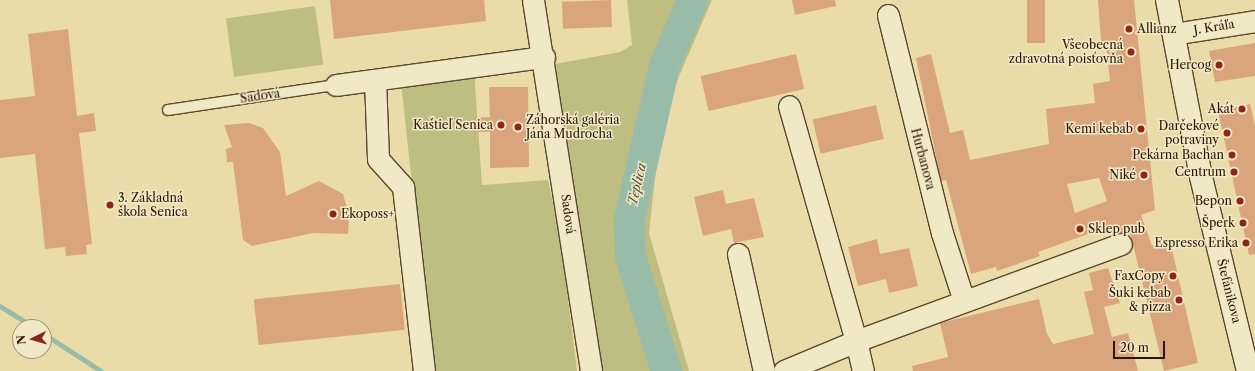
<!DOCTYPE html>
<html>
<head>
<meta charset="utf-8">
<style>
	body { margin:0 }
	#map { position:relative; width:1255px; height:371px; overflow:hidden; background:#eadca8; font-family:"Libre Caslon Text",serif }
	div>[style] { position:absolute }
	.green>* { inset:0; background:#bfbe82; transform-origin:0 0 }
	.stream>* { height:5px; margin:-2.5px; padding:0 2.5px; transform-origin:2.5px; border-radius:2.5px; background:#98bca7 }
	.river>* { height:31px; margin:-15.5px; padding:0 15.5px; transform-origin:15.5px; border-radius:15.5px; background:#98bca7 }
	.building>* { inset:0; background:#daa47d; transform-origin:0 0 }
	.roads { filter:drop-shadow(1px 0 #5c472d) drop-shadow(-1px 0 #5c472d) drop-shadow(0 1px #5c472d) drop-shadow(0 -1px #5c472d) }
	.service>* { height:10px; margin:-5px; padding:0 5px; transform-origin:5px; border-radius:5px; background:#f1e8c6 }
	.minor>* { height:21px; margin:-10.5px; padding:0 10.5px; transform-origin:10.5px; border-radius:10.5px; background:#f1e8c6 }
	.tertiary>* { height:22px; margin:-11px; padding:0 11px; transform-origin:11px; border-radius:11px; background:#f1e8c6 }
	.dots>* { width:11px; height:11px; translate:-50% -50%; box-sizing:border-box; border:2px solid #f1e8c6; border-radius:50% }
	span { translate:-50% -50%; white-space:nowrap; text-align:center; line-height:1.15; -webkit-text-stroke:3px #f1e8c6; paint-order:stroke }
	.street-label { font-size:12px; color:#2c1504 }
	.poi-label { font-size:12px; color:#2c1504 }
	.left { translate:0 -50%; text-align:left }
	.right { translate:-100% -50%; text-align:right }
	.water-label { font-size:13px; color:#524f3d; font-style:italic }
	.north { position:absolute; left:12px; top:319px; width:40px; height:40px; box-sizing:border-box; background:#f1e8c6; border:1px solid #a29478; border-radius:50%; rotate:265deg; font-size:11px; font-weight:700; line-height:16px; text-align:center; color:#2c1504 }
	.north::after { content:''; display:block; margin:auto; width:14px; height:18px; background:#8f2418; clip-path:polygon(50% 0,100% 100%,50% 72%,0 100%) }
	.scale { position:absolute; left:1113px; top:341px; width:52px; height:18px; box-sizing:border-box; border:2px solid #2c1504; border-top:0; padding-left:5px; font-size:12px; line-height:14px; white-space:nowrap; color:#2c1504; -webkit-text-stroke:3px #f1e8c6; paint-order:stroke }
</style>
</head>
<body>
<div id="map">
	<div class="green">
		<i style="clip-path:polygon(627px 0,712px 0,674px 88px,658px 152px,649px 233px,689px 371px,600px 371px,555px 64px,620px 52px,632px 45px)"></i>
		<i style="left:315px;top:6px;width:59px;height:90px;rotate:82deg"></i>
		<i style="clip-path:polygon(474px 69px,482px 185px,548px 180px,561px 242px,577px 371px,432px 371px,401px 82px)"></i>
	</div>
	<div class="stream">
		<i style="left:0;top:306px;width:39px;rotate:32deg"></i>
		<i style="left:44px;top:334px;width:68px;rotate:33deg"></i>
	</div>
	<div class="river">
		<i style="left:666px;top:371px;width:121px;rotate:-107.4deg"></i>
		<i style="left:630px;top:256px;width:38px;rotate:-92deg"></i>
		<i style="left:629px;top:218px;width:157px;rotate:-77.1deg"></i>
		<i style="left:664px;top:65px;width:71px;rotate:-66.7deg"></i>
	</div>
	<div class="building">
		<i style="clip-path:polygon(330px 0,484px 0,486px 21px,334px 39px)"></i>
		<i style="left:611px;top:0;width:27px;height:49px;rotate:88deg"></i>
		<i style="clip-path:polygon(792px 0,835px 0,836px 6px,795px 15px)"></i>
		<i style="left:1027px;top:0;width:18px;height:43px"></i>
		<i style="clip-path:polygon(evenodd,1098px 0,1134px 0,1155px 210px,1141px 215px,1152px 246px,1170px 241px,1198px 363px,1164px 371px,1130px 232px,1116px 233px,1113px 225px,1038px 252px,1040px 256px,997px 271px,996px 267px,971px 274px,946px 180px,941px 181px,916px 58px,931px 54px,950px 133px,963px 130px,970px 160px,1049px 144px,1046px 109px,1095px 103px,1093px 84px,1110px 81px,1106px 41px,1101px 41px,1098px 0,1099px 178px,1107px 201px,1075px 213px,1067px 184px,1099px 178px)"></i>
		<i style="clip-path:polygon(68px 29px,77px 116px,94px 113px,96px 131px,79px 133px,92px 244px,86px 245px,87px 254px,66px 256px,65px 247px,45px 249px,35px 154px,0 158px,0 100px,35px 96px,28px 34px)"></i>
		<i style="clip-path:polygon(1255px 43px,1255px 76px,1215px 82px,1209px 51px)"></i>
		<i style="left:796px;top:54px;width:36px;height:98px;rotate:77deg"></i>
		<i style="clip-path:polygon(489px 87px,528px 87px,529px 167px,490px 168px,490px 132px,474px 132px,474px 118px,490px 117px)"></i>
		<i style="clip-path:polygon(1250px 104px,1255px 126px,1255px 254px,1249px 255px,1218px 111px)"></i>
		<i style="left:876px;top:105px;width:35px;height:65px;rotate:77deg"></i>
		<i style="clip-path:polygon(249px 123px,263px 128px,280px 152px,286px 196px,319px 181px,343px 194px,349px 215px,348px 234px,313px 233px,252px 246px,243px 240px,233px 162px,227px 162px,226px 149px,232px 147px,224px 125px)"></i>
		<i style="clip-path:polygon(723px 190px,726px 204px,754px 198px,764px 237px,734px 243px,731px 229px,703px 236px,694px 197px)"></i>
		<i style="clip-path:polygon(877px 239px,880px 254px,909px 248px,918px 286px,889px 293px,886px 279px,858px 286px,848px 247px)"></i>
		<i style="clip-path:polygon(1108px 268px,1120px 303px,1104px 307px,1112px 337px,1128px 333px,1138px 371px,913px 371px,912px 366px,948px 357px,940px 323px,1039px 299px,1047px 334px,1053px 344px,1094px 334px,1084px 292px,1093px 290px,1089px 273px)"></i>
		<i style="left:400px;top:284px;width:46px;height:147px;rotate:84deg"></i>
	</div>
	<div class="roads">
		<div class="service">
			<i style="left:168px;top:110px;width:170px;rotate:-8.5deg"></i>
		</div>
		<div class="minor">
			<i style="left:533px;top:0;width:376px;rotate:81.1deg"></i>
			<i style="left:888px;top:15px;width:225px;rotate:76.1deg"></i>
			<i style="left:942px;top:233px;width:71px;rotate:72.1deg"></i>
			<i style="left:1173px;top:34px;width:83px;rotate:-9deg"></i>
			<i style="left:375px;top:80px;width:79px;rotate:87.8deg"></i>
			<i style="left:378px;top:159px;width:38px;rotate:48deg"></i>
			<i style="left:403px;top:187px;width:185px;rotate:83.5deg"></i>
			<i style="left:336px;top:85px;width:210px;rotate:-7.7deg"></i>
			<i style="left:738px;top:254px;width:120px;rotate:77.5deg"></i>
			<i style="left:784px;top:371px;width:78px;rotate:-22.6deg"></i>
			<i style="left:856px;top:341px;width:244px;rotate:-105.9deg"></i>
			<i style="left:863px;top:371px;width:31px;rotate:-103deg"></i>
			<i style="left:856px;top:341px;width:282px;rotate:-20.1deg"></i>
		</div>
		<div class="tertiary">
			<i style="left:1167px;top:0;width:180px;rotate:79.1deg"></i>
			<i style="left:1201px;top:177px;width:200px;rotate:76.4deg"></i>
		</div>
	</div>
	<div class="dots">
		<i style="left:1129px;top:29px;background:#8f2418"></i>
		<i style="left:1131px;top:52px;background:#8f2418"></i>
		<i style="left:1219px;top:65px;background:#8f2418"></i>
		<i style="left:1242px;top:109px;background:#8f2418"></i>
		<i style="left:501px;top:125px;background:#8f2418"></i>
		<i style="left:518px;top:127px;background:#8f2418"></i>
		<i style="left:1141px;top:129px;background:#8f2418"></i>
		<i style="left:1227px;top:133px;background:#8f2418"></i>
		<i style="left:1232px;top:155px;background:#8f2418"></i>
		<i style="left:1234px;top:172px;background:#8f2418"></i>
		<i style="left:1144px;top:175px;background:#8f2418"></i>
		<i style="left:1240px;top:201px;background:#8f2418"></i>
		<i style="left:110px;top:205px;background:#8f2418"></i>
		<i style="left:333px;top:214px;background:#8f2418"></i>
		<i style="left:1243px;top:223px;background:#8f2418"></i>
		<i style="left:1080px;top:229px;background:#8f2418"></i>
		<i style="left:1246px;top:243px;background:#8f2418"></i>
		<i style="left:1173px;top:276px;background:#8f2418"></i>
		<i style="left:1179px;top:300px;background:#8f2418"></i>
	</div>
	<div class="street-label">
		<span style="left:1214px;top:27px;rotate:-9deg">J. Kráľa</span>
		<span style="left:260px;top:96px;rotate:-8deg">Sadová</span>
		<span style="left:923px;top:159px;rotate:75deg">Hurbanova</span>
		<span style="left:568px;top:214px;rotate:82deg">Sadová</span>
		<span style="left:1229px;top:291px;rotate:76deg">Štefánikova</span>
	</div>
	<div class="poi-label">
		<span class="left" style="left:1137px;top:29px">Allianz</span>
		<span class="right" style="left:1123px;top:52px">Všeobecná<br>zdravotná poisťovňa</span>
		<span class="right" style="left:1211px;top:65px">Hercog</span>
		<span class="right" style="left:1234px;top:109px">Akát</span>
		<span class="left" style="left:526px;top:127px">Záhorská galéria<br>Jána Mudrocha</span>
		<span class="right" style="left:493px;top:125px">Kaštieľ Senica</span>
		<span class="right" style="left:1219px;top:133px">Darčekové<br>potraviny</span>
		<span class="right" style="left:1133px;top:129px">Kemi kebab</span>
		<span class="right" style="left:1224px;top:155px">Pekárna Bachan</span>
		<span class="right" style="left:1226px;top:172px">Centrum</span>
		<span class="right" style="left:1136px;top:175px">Niké</span>
		<span class="left" style="left:118px;top:205px">3. Základná<br>škola Senica</span>
		<span class="right" style="left:1232px;top:201px">Bepon</span>
		<span class="left" style="left:341px;top:214px">Ekoposs+</span>
		<span class="right" style="left:1235px;top:223px">Šperk</span>
		<span class="left" style="left:1088px;top:229px">Sklep pub</span>
		<span class="right" style="left:1238px;top:243px">Espresso Erika</span>
		<span class="right" style="left:1165px;top:276px">FaxCopy</span>
		<span class="right" style="left:1171px;top:300px">Šuki kebab<br>&amp; pizza</span>
	</div>
	<div class="water-label">
		<span style="left:637px;top:184px;rotate:-77deg">Teplica</span>
	</div>
	<div class="north">N</div>
	<div class="scale">20 m</div>
</div>
</body>
</html>
